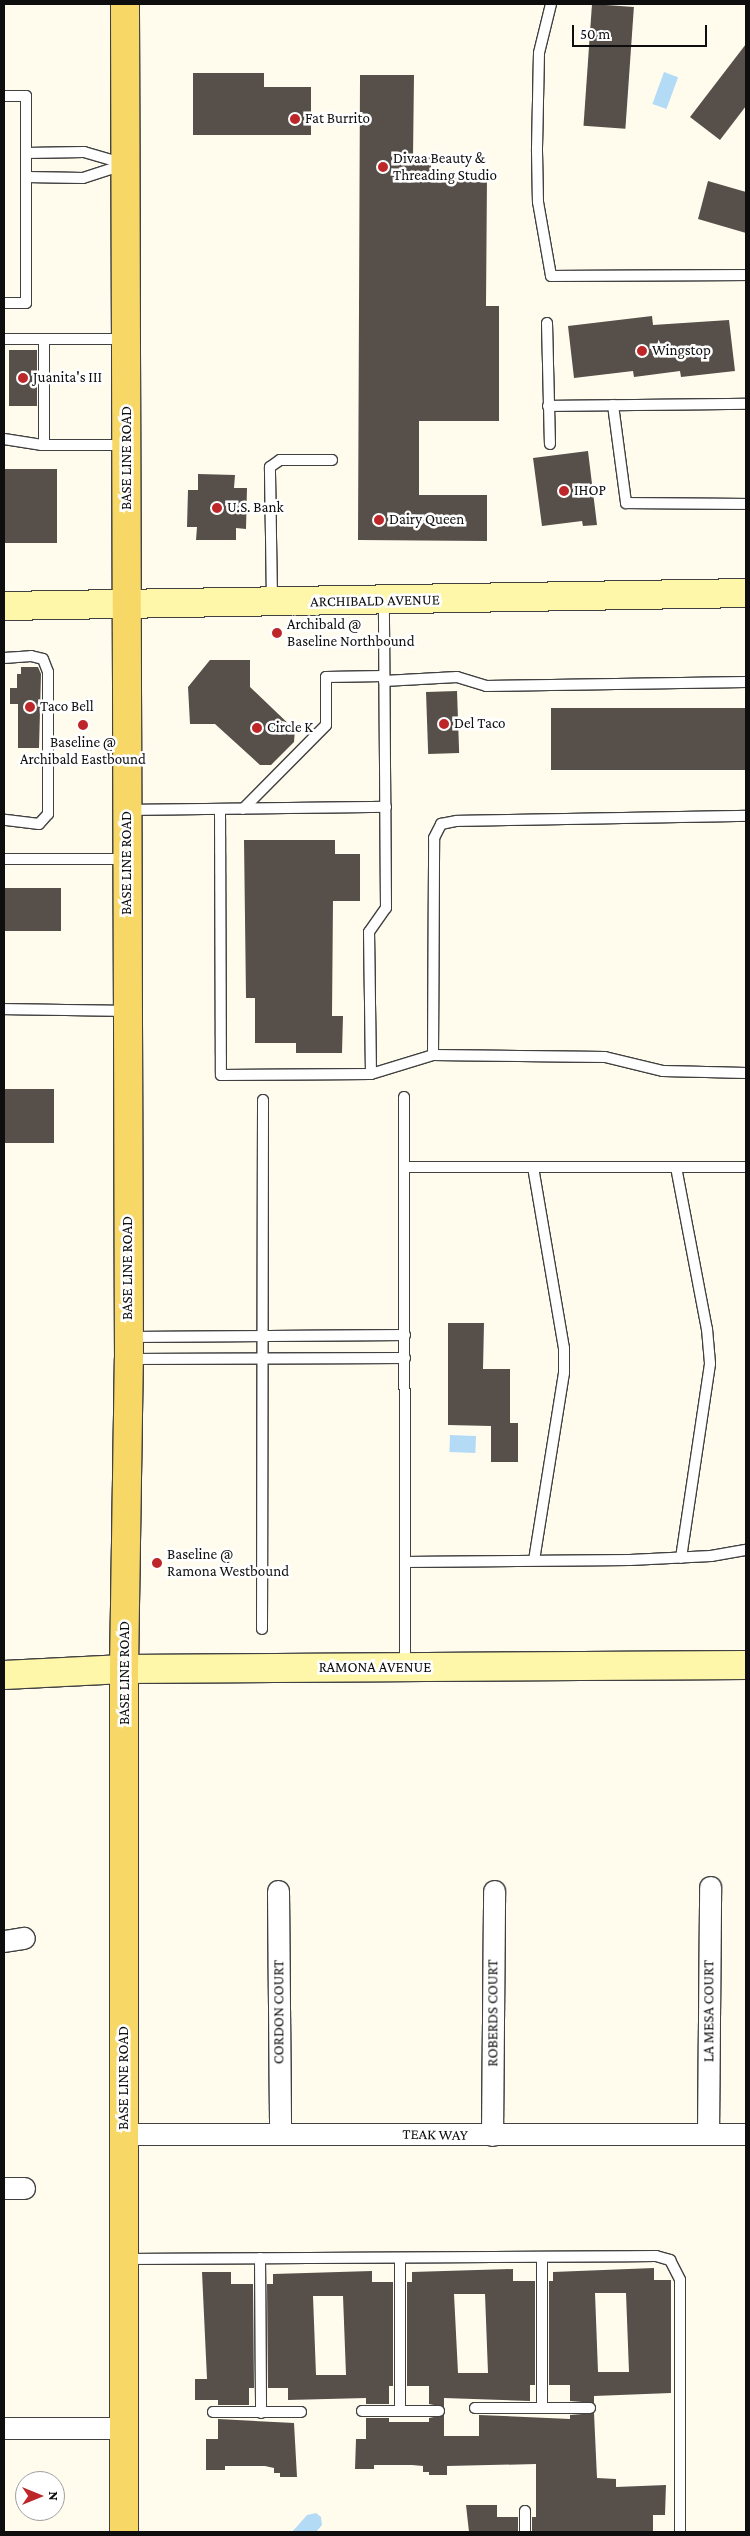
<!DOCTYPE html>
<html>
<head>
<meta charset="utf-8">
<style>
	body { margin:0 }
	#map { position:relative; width:750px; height:2536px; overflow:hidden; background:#fffcee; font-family:"Crimson Pro",serif }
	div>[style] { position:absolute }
	.water>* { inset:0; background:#b4dbf6; transform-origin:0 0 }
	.building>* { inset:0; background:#564f4a; transform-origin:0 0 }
	.roads { filter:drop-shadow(1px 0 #414141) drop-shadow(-1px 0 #414141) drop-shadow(0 1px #414141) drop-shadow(0 -1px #414141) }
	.lane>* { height:10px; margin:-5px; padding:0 5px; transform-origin:5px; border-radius:5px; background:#fff }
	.street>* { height:21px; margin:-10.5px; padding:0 10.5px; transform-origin:10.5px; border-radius:10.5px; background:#fff }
	.secondary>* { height:28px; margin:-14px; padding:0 14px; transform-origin:14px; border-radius:14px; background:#fef7aa }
	.primary>* { height:28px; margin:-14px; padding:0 14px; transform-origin:14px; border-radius:14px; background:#f7d766 }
	.dots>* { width:14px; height:14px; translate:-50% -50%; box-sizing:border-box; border:2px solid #fff; border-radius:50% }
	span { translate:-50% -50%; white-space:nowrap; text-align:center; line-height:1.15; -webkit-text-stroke:5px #fff; paint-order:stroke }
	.poi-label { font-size:15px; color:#0e0e0e }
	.left { translate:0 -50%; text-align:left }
	.street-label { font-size:15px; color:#0e0e0e }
	.frame { position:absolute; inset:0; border:5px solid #0e0e0e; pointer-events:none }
	.north { position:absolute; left:15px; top:2471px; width:50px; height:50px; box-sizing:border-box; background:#fff; border:1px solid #9f9f9f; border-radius:50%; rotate:90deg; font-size:14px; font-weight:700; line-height:20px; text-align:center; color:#0e0e0e }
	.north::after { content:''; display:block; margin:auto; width:18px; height:22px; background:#bd272a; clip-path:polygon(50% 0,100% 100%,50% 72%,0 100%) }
	.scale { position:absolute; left:572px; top:25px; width:135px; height:22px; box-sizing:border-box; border:2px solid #0e0e0e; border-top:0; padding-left:6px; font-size:15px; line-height:18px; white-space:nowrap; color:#0e0e0e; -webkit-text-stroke:4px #fff; paint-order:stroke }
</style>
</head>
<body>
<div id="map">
	<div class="water">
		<i style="left:664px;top:72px;width:15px;height:34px;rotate:20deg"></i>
		<i style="left:450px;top:1435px;width:26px;height:17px;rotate:2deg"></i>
		<i style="clip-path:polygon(316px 2513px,321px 2517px,322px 2525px,316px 2532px,292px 2532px,307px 2515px)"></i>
	</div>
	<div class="building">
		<i style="left:592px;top:4px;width:42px;height:122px;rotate:4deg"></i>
		<i style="clip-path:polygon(746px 44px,746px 106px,720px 140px,690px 117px)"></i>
		<i style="clip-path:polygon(193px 73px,264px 73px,264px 87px,311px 87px,311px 135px,193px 135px)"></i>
		<i style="clip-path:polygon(360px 75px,414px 75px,413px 157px,431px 157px,431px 177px,487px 177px,486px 306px,499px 306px,499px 421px,419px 421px,419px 495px,487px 495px,487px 541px,358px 540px)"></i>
		<i style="clip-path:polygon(708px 181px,746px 192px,746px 233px,698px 219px)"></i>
		<i style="clip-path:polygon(652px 316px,653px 325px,729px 320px,735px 371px,681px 377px,680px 371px,634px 377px,633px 371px,574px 378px,568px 326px)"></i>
		<i style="left:9px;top:350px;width:28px;height:56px"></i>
		<i style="clip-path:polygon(588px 451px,597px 525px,583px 526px,582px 521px,542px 526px,533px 458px)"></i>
		<i style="left:57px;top:469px;width:74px;height:53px;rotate:90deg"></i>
		<i style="clip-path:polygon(198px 474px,235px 475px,234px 488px,247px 488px,246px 529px,236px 528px,236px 540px,196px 540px,197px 527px,187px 527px,188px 490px,198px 490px)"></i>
		<i style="clip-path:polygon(210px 660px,250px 660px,250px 687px,295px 730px,294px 742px,271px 765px,260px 765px,215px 724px,190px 724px,188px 687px)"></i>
		<i style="clip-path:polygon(21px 667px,38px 667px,41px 674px,39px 748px,18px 748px,18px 704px,10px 704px,10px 688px,17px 688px,17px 674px,21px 674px)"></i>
		<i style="left:457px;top:691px;width:62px;height:31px;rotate:88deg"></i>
		<i style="left:746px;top:708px;width:62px;height:195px;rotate:90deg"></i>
		<i style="clip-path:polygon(244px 840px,335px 840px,335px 854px,360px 854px,360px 901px,333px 901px,332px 1016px,343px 1016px,342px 1053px,296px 1053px,296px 1043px,255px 1043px,255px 998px,246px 998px)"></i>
		<i style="left:4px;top:888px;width:57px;height:43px"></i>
		<i style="left:4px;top:1089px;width:50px;height:54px"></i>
		<i style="clip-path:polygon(448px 1323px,484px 1323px,483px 1369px,510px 1369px,510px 1423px,518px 1423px,518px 1462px,491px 1462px,491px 1426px,448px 1425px)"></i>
		<i style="clip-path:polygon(evenodd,654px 2268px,654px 2280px,671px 2280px,671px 2393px,594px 2396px,594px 2403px,570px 2401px,570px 2385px,549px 2385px,549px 2281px,553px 2281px,553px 2272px,654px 2268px,595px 2293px,626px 2293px,629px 2372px,598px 2372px,595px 2293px)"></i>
		<i style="clip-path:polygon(evenodd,513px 2269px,513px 2281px,535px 2281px,535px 2385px,530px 2385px,530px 2401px,444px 2398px,444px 2407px,429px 2404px,429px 2386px,407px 2386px,407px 2282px,412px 2282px,412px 2272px,513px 2269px,454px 2294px,485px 2294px,488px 2373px,458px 2373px,454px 2294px)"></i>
		<i style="clip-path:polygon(evenodd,372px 2271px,372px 2282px,393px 2282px,393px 2386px,389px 2386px,389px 2404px,366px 2404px,366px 2398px,288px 2400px,288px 2388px,268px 2388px,267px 2284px,273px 2284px,273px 2274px,372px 2271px,313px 2296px,343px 2296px,346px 2375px,316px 2375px,313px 2296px)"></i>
		<i style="clip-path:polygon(202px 2272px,231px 2272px,231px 2284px,253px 2284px,254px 2388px,249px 2388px,249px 2405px,218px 2405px,218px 2400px,195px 2400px,195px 2379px,207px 2379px)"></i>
		<i style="clip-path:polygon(594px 2413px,597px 2478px,616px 2479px,616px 2487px,666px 2485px,665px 2515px,653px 2515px,653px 2531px,532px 2531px,532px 2517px,536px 2517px,536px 2464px,447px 2466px,447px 2475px,429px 2475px,429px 2472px,423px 2472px,423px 2466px,412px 2465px,374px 2465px,374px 2469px,355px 2469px,356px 2439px,366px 2439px,366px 2418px,389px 2418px,389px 2422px,429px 2422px,429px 2418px,444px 2415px,444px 2436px,479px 2436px,479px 2415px,570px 2419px,570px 2415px)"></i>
		<i style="clip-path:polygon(218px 2419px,294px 2423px,297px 2477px,280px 2477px,280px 2473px,274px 2473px,274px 2468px,265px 2466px,225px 2466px,225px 2470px,206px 2470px,206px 2439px,218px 2439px)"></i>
		<i style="clip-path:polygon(466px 2505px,497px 2505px,497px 2517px,518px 2517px,518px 2531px,469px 2532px)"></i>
	</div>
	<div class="roads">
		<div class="lane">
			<i style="left:551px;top:4px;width:50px;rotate:103.8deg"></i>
			<i style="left:539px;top:53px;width:98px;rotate:91.2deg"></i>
			<i style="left:537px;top:151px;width:51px;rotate:88.9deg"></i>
			<i style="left:538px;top:202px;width:75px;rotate:80deg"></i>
			<i style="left:551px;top:276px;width:195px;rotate:-0.3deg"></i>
			<i style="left:4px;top:96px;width:22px"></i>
			<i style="left:26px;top:96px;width:207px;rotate:90deg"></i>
			<i style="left:26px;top:303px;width:22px;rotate:180deg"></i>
			<i style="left:26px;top:153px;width:58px;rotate:-1deg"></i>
			<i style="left:84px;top:152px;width:43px;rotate:16.3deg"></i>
			<i style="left:26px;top:177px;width:57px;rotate:1deg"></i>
			<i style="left:83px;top:178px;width:42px;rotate:-18deg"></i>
			<i style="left:547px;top:323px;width:121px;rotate:88.6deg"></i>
			<i style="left:4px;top:339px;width:121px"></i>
			<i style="left:44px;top:339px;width:106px;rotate:90deg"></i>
			<i style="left:613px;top:405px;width:99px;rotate:82.4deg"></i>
			<i style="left:626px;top:503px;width:120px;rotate:0.5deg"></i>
			<i style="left:548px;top:406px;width:198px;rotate:-0.6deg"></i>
			<i style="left:4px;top:439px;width:37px;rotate:9deg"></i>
			<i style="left:41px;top:445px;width:85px"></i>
			<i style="left:272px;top:600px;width:133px;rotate:-90.9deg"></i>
			<i style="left:270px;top:467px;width:12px;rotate:-35deg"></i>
			<i style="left:280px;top:460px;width:52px"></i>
			<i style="left:4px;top:658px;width:27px;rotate:-4deg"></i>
			<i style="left:31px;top:656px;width:12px;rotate:14deg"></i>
			<i style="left:43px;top:659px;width:14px;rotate:69deg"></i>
			<i style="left:48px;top:672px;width:142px;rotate:90deg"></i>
			<i style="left:48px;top:814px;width:13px;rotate:132deg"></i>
			<i style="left:39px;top:824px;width:35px;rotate:-173deg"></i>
			<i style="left:384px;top:681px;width:73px;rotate:-3.1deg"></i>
			<i style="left:457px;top:677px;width:30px;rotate:17deg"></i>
			<i style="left:486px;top:686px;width:260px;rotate:-0.9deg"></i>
			<i style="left:220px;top:809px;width:266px;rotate:89.8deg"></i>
			<i style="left:221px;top:1075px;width:150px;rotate:-0.4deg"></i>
			<i style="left:371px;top:1074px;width:65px;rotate:-17deg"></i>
			<i style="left:433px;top:1055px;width:172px;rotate:0.7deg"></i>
			<i style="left:605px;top:1057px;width:60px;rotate:13.6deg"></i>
			<i style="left:663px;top:1071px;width:83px;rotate:1.4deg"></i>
			<i style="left:243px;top:809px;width:118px;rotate:-45.3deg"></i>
			<i style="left:326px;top:725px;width:48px;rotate:-90deg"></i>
			<i style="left:326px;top:677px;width:58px;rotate:-1deg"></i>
			<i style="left:128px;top:810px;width:258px;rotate:-0.7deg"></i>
			<i style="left:4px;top:859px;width:122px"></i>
			<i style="left:4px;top:1009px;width:123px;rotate:0.9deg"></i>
			<i style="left:433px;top:1055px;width:217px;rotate:-89.7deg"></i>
			<i style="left:434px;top:838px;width:16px;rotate:-63deg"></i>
			<i style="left:441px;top:824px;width:16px;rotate:-11deg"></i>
			<i style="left:457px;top:821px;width:289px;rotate:-1deg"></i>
			<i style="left:371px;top:1074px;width:142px;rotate:-90.8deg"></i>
			<i style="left:369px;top:932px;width:29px;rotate:-55deg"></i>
			<i style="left:386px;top:908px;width:307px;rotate:-90.4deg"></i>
			<i style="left:404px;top:1097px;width:569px;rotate:89.9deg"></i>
			<i style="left:404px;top:1167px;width:342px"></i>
			<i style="left:533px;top:1167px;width:184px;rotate:80.3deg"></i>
			<i style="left:564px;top:1348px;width:25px;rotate:90deg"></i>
			<i style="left:564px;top:1373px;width:189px;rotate:99.1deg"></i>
			<i style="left:676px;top:1167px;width:165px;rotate:79.2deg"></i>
			<i style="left:707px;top:1329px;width:35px;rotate:85deg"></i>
			<i style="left:710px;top:1364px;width:196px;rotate:98.5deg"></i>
			<i style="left:131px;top:1337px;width:274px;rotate:-0.4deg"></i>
			<i style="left:130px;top:1359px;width:275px;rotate:-0.2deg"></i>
			<i style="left:405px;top:1562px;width:225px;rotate:-0.5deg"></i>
			<i style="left:630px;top:1560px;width:81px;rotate:-2.8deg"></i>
			<i style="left:711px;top:1556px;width:36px;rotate:-10deg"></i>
			<i style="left:262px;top:1629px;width:529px;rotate:-89.89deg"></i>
			<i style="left:542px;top:2257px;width:151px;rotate:90deg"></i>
			<i style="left:260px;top:2258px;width:155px;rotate:89.6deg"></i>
			<i style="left:400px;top:2258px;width:153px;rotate:90deg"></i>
			<i style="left:125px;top:2259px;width:531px;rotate:-0.32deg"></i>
			<i style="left:656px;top:2256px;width:15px;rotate:16deg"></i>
			<i style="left:670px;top:2260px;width:22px;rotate:63deg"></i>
			<i style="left:680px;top:2280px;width:252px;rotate:90deg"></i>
			<i style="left:475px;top:2408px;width:115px"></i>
			<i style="left:362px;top:2411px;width:77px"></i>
			<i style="left:213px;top:2412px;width:88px"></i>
			<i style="left:525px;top:2511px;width:21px;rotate:90deg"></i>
		</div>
		<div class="street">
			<i style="left:278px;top:1891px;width:241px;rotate:89.5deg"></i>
			<i style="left:4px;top:1941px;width:20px;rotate:-9deg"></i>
			<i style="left:124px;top:2134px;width:622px"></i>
			<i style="left:708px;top:2134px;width:247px;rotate:-89.5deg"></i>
			<i style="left:492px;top:2135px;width:244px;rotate:-89.5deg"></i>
			<i style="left:4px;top:2188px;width:20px"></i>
			<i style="left:4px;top:2428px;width:120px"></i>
		</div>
		<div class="secondary">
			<i style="left:4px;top:606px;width:742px;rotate:-1deg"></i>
			<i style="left:4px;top:1675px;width:120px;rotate:-2.9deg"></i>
			<i style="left:124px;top:1669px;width:622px;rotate:-0.37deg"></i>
		</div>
		<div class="primary">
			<i style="left:124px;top:2532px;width:863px;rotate:-90deg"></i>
			<i style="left:124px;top:1669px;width:310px;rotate:-89.1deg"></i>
			<i style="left:129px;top:1359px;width:1355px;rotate:-90.17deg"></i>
		</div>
	</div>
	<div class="dots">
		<i style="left:295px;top:119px;background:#bd272a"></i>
		<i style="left:383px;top:167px;background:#bd272a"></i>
		<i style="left:642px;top:351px;background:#bd272a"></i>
		<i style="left:23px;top:378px;background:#bd272a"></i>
		<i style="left:564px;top:491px;background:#bd272a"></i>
		<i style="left:217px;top:508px;background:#bd272a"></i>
		<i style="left:379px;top:520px;background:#bd272a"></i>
		<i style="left:277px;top:633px;background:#bd272a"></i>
		<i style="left:30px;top:707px;background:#bd272a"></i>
		<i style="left:444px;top:724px;background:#bd272a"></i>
		<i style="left:83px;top:725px;background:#bd272a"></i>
		<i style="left:257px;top:728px;background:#bd272a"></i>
		<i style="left:157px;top:1563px;background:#bd272a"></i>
	</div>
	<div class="poi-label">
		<span class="left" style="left:305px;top:119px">Fat Burrito</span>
		<span class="left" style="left:393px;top:167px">Divaa Beauty &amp;<br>Threading Studio</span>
		<span class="left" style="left:652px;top:351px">Wingstop</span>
		<span class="left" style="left:33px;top:378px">Juanita's III</span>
		<span class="left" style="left:574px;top:491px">IHOP</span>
		<span class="left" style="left:227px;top:508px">U.S. Bank</span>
		<span class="left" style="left:389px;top:520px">Dairy Queen</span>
		<span class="left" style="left:287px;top:633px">Archibald @<br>Baseline Northbound</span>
		<span class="left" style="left:40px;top:707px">Taco Bell</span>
		<span class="left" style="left:454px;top:724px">Del Taco</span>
		<span class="left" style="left:267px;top:728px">Circle K</span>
		<span style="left:83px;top:751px">Baseline @<br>Archibald Eastbound</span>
		<span class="left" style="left:167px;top:1563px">Baseline @<br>Ramona Westbound</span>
	</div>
	<div class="street-label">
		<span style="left:127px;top:458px;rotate:-90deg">BASE LINE ROAD</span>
		<span style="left:375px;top:601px;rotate:-1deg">ARCHIBALD AVENUE</span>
		<span style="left:127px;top:863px;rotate:-90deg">BASE LINE ROAD</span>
		<span style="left:128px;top:1268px;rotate:-90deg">BASE LINE ROAD</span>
		<span style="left:375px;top:1668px">RAMONA AVENUE</span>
		<span style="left:125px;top:1673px;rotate:-90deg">BASE LINE ROAD</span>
		<span style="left:709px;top:2011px;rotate:-90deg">LA MESA COURT</span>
		<span style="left:279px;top:2012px;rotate:-90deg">CORDON COURT</span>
		<span style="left:493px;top:2013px;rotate:-90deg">ROBERDS COURT</span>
		<span style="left:124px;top:2078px;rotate:-90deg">BASE LINE ROAD</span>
		<span style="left:435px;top:2135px;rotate:1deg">TEAK WAY</span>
	</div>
	<div class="frame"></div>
	<div class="north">N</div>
	<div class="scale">50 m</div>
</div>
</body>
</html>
